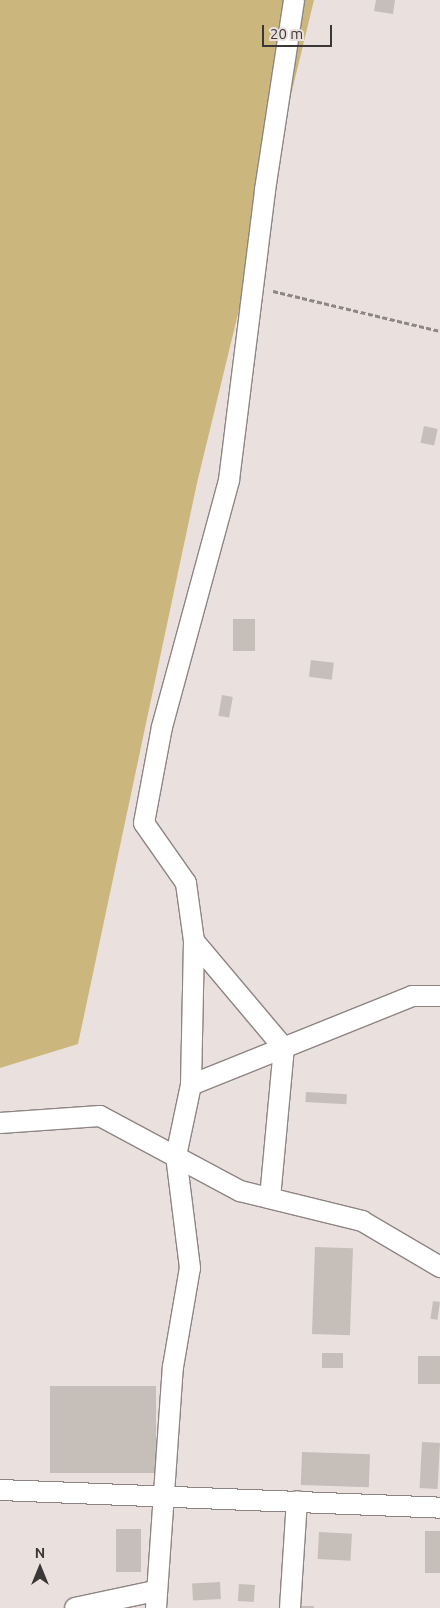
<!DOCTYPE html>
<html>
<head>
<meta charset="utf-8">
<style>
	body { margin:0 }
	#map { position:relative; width:440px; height:1608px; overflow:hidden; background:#eae0dd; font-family:Ubuntu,sans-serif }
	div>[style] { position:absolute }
	.green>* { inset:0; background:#cbb77e }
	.building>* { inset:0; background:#c6bfb9; transform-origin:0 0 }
	.path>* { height:3px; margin-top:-1.5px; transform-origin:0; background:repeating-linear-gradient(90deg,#8d8685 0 5px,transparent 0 7.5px) }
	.roads { filter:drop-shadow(1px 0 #8e8583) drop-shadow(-1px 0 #8e8583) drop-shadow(0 1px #8e8583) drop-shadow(0 -1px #8e8583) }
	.street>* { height:20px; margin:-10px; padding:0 10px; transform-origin:10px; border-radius:10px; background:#fff }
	span { translate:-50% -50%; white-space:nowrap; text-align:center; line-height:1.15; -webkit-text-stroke:5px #eae0dd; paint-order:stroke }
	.north { position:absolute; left:15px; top:1543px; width:50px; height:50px; -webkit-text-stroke:4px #eae0dd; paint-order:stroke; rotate:0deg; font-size:14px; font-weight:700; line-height:20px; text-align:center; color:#3b3737 }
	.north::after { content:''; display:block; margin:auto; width:18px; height:22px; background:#3b3737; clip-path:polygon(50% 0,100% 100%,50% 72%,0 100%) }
	.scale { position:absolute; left:262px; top:25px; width:70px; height:22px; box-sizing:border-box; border:2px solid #3b3737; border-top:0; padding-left:6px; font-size:15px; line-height:18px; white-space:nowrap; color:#3b3737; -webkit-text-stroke:4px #eae0dd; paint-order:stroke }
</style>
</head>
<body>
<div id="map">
	<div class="green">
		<i style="clip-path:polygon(0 0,314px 0,197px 483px,78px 1044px,0 1068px)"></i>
	</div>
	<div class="building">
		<i style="clip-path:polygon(376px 0,395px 0,393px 14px,374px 11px)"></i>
		<i style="left:424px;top:426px;width:14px;height:17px;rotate:12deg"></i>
		<i style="left:233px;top:619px;width:22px;height:32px"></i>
		<i style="left:311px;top:660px;width:23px;height:17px;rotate:7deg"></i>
		<i style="left:222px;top:695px;width:11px;height:21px;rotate:10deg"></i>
		<i style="left:306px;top:1092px;width:41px;height:10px;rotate:3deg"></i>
		<i style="left:315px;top:1247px;width:38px;height:87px;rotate:2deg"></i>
		<i style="left:433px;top:1301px;width:7px;height:18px;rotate:8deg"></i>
		<i style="left:322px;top:1353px;width:21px;height:15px"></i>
		<i style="left:418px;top:1356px;width:22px;height:28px"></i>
		<i style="left:50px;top:1386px;width:106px;height:87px"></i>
		<i style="left:422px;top:1442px;width:18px;height:46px;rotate:3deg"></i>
		<i style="left:302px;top:1452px;width:68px;height:33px;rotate:2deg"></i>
		<i style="left:116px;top:1529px;width:25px;height:43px"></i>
		<i style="left:425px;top:1531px;width:15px;height:42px"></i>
		<i style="left:319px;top:1532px;width:33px;height:27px;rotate:3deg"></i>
		<i style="left:220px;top:1582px;width:17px;height:28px;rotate:87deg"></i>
		<i style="left:239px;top:1584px;width:16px;height:17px;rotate:4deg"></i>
		<i style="left:292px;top:1606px;width:22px;height:2px"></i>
	</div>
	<div class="path">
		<i style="left:273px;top:291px;width:172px;rotate:13.5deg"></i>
	</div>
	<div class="roads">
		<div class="street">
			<i style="left:191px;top:1085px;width:238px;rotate:-21.9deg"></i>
			<i style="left:412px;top:996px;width:28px"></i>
			<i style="left:0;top:1123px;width:100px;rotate:-4deg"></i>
			<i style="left:100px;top:1116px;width:159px;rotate:28.2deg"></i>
			<i style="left:240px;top:1191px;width:126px;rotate:13.8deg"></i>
			<i style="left:362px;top:1221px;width:91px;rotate:30.5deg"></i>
			<i style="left:270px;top:1198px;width:151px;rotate:-84.7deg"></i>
			<i style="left:284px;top:1048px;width:140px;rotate:-130.1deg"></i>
			<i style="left:194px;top:941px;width:59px;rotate:-97.9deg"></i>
			<i style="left:186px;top:883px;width:73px;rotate:-125deg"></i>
			<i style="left:144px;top:823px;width:98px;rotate:-79.4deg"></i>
			<i style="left:162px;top:727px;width:256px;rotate:-74.8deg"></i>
			<i style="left:229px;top:480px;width:292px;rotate:-82.9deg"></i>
			<i style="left:265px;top:190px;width:192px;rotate:-81.3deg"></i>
			<i style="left:0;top:1490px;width:440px;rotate:2.3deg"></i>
			<i style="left:75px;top:1608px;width:82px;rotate:-12deg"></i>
			<i style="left:156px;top:1608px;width:242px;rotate:-86deg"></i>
			<i style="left:173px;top:1367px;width:100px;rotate:-80.3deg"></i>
			<i style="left:190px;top:1268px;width:113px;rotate:-97.1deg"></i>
			<i style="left:176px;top:1156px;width:73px;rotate:-78.1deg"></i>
			<i style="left:191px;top:1085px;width:144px;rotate:-88.8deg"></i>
			<i style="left:290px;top:1608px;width:107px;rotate:-86.3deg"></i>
		</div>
	</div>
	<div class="north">N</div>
	<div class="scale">20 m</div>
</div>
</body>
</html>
